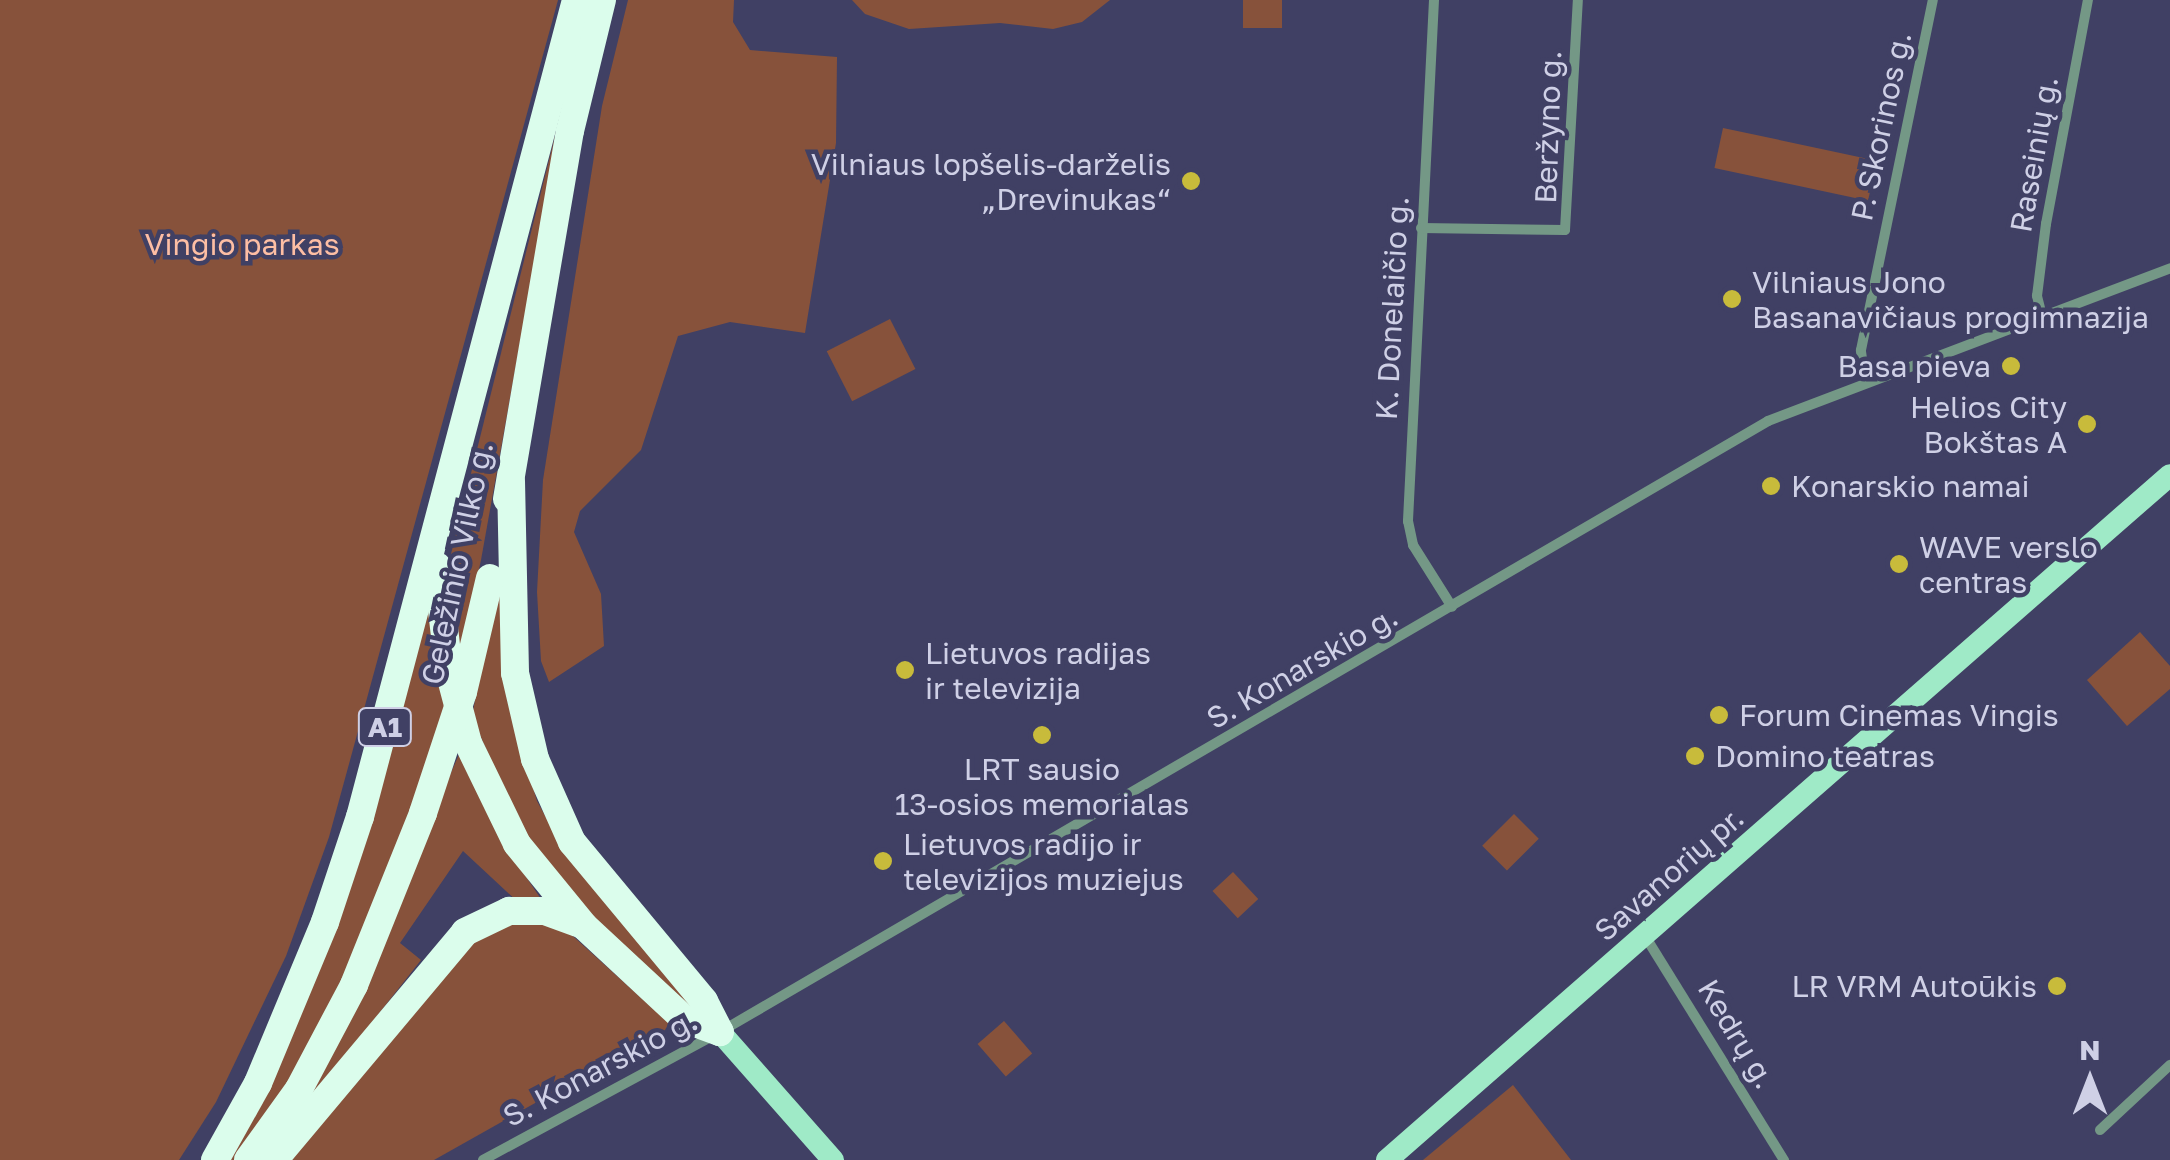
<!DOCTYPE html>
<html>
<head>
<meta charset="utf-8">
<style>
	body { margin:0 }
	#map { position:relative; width:2170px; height:1160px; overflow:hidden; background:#404064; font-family:"Golos Text",sans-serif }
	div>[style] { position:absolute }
	.green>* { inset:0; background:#87523b; transform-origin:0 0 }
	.street>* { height:10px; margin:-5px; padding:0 5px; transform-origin:5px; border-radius:5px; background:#749886 }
	.primary>* { height:22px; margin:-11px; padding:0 11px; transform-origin:11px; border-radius:11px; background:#9feac7 }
	.highway>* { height:28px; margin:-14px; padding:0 14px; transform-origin:14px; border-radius:14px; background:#dbfdec }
	.highway-bridge>* { height:28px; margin:-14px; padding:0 14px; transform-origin:14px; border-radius:14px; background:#dbfdec }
	.dots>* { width:28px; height:28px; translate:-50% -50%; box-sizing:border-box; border:5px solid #404064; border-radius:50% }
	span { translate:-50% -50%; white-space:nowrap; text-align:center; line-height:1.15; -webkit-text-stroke:9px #404064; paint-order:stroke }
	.shield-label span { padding:2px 8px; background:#404064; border:2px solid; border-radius:8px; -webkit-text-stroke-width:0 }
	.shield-label { font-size:28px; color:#cfd0e6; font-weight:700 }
	.street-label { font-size:30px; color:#cfd0e6 }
	.poi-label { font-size:30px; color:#cfd0e6 }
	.right { translate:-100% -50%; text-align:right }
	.left { translate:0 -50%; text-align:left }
	.park-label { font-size:30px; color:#fdbea4 }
	.north { position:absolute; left:2040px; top:1030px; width:100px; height:100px; -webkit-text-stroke:8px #404064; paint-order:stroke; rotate:0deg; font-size:28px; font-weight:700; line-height:40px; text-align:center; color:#cfd0e6 }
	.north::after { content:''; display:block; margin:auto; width:35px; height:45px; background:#cfd0e6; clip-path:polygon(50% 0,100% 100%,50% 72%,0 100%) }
</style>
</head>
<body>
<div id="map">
	<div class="green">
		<i style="clip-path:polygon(0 0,558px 0,329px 837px,286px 956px,216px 1102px,179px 1160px,0 1160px)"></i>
		<i style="clip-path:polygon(628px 0,734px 0,733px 22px,750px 50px,837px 57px,836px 143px,805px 333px,730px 322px,678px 336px,641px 450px,580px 511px,574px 532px,601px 594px,604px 646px,549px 682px,541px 661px,537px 592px,543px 480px,602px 106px)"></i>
		<i style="clip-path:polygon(852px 0,1110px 0,1082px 22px,1053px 29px,1000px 23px,909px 29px,865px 14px)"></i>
		<i style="left:1243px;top:0;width:39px;height:28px"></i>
		<i style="clip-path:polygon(562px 108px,481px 560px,458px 663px,447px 570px)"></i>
		<i style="left:1723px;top:128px;width:157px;height:41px;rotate:12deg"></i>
		<i style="left:890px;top:319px;width:56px;height:71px;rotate:63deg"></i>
		<i style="clip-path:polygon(499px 576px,507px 700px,537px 801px,560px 843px,695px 1005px,690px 1009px,590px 918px,520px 831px,472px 716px)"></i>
		<i style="clip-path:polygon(427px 605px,446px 705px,392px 867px,318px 1033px,242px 1160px,225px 1160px)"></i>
		<i style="clip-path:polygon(2140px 632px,2170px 666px,2170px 689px,2127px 726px,2087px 680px)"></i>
		<i style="clip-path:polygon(461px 750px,496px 832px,545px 905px,519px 903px,463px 851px,400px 943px,421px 960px,299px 1115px)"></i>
		<i style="left:1514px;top:814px;width:35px;height:45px;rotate:45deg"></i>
		<i style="left:1233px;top:872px;width:37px;height:28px;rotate:47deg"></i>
		<i style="clip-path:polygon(520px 920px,564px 928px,669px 1023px,665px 1030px,434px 1160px,285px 1160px,466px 944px)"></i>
		<i style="left:1004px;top:1021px;width:43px;height:35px;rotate:49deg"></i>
		<i style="clip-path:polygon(1513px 1085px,1571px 1160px,1423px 1160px)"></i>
	</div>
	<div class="street">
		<i style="left:1434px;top:0;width:522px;rotate:92.86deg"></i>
		<i style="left:1408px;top:521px;width:25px;rotate:78deg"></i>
		<i style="left:1413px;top:545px;width:73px;rotate:57.8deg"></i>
		<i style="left:1421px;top:228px;width:144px;rotate:0.8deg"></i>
		<i style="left:1565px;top:230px;width:230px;rotate:-86.8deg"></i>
		<i style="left:2042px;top:316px;width:21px;rotate:-104deg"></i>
		<i style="left:2037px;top:296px;width:73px;rotate:-82.9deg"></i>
		<i style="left:2046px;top:224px;width:228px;rotate:-79.4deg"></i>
		<i style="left:1865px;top:380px;width:30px;rotate:-98deg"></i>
		<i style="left:1861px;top:350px;width:357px;rotate:-78.4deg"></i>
		<i style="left:1645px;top:936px;width:264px;rotate:58.2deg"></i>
		<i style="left:2100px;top:1130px;width:96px;rotate:-42.9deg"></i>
		<i style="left:483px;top:1160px;width:269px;rotate:-28.4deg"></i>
		<i style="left:720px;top:1032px;width:1213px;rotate:-30.24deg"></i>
		<i style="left:1768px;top:421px;width:430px;rotate:-20.8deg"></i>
	</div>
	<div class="primary">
		<i style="left:720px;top:1032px;width:171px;rotate:48.6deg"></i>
		<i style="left:1387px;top:1160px;width:1040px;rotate:-41.18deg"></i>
	</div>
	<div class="highway">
		<i style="left:511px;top:481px;width:192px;rotate:88.8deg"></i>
		<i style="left:515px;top:673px;width:88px;rotate:76.9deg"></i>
		<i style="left:535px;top:759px;width:91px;rotate:66deg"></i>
		<i style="left:572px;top:842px;width:207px;rotate:50.3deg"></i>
		<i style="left:704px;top:1001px;width:35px;rotate:63deg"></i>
		<i style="left:507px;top:499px;width:373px;rotate:-80.3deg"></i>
		<i style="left:570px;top:131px;width:135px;rotate:-76.3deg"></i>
		<i style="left:437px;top:566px;width:106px;rotate:83.5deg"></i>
		<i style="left:449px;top:671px;width:74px;rotate:75.2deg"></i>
		<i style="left:468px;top:743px;width:112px;rotate:64.1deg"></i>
		<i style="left:517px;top:844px;width:106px;rotate:50.7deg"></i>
		<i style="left:584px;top:926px;width:137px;rotate:42.9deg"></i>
		<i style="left:684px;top:1019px;width:38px;rotate:20deg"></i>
		<i style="left:215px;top:1160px;width:88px;rotate:-60.8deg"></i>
		<i style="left:258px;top:1083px;width:174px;rotate:-67.4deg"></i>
		<i style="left:325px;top:922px;width:111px;rotate:-71.6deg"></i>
		<i style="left:360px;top:817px;width:845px;rotate:-75.19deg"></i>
		<i style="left:248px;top:1160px;width:87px;rotate:-54.3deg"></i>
		<i style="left:299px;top:1089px;width:118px;rotate:-62.1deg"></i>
		<i style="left:354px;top:985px;width:185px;rotate:-68.1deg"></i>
		<i style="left:274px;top:1160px;width:297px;rotate:-50deg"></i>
		<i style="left:465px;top:932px;width:49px;rotate:-25.5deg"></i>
		<i style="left:509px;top:911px;width:36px"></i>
		<i style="left:545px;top:911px;width:35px;rotate:20deg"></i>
	</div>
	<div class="highway-bridge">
		<i style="left:423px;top:813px;width:127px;rotate:-71.7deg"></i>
		<i style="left:463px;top:692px;width:117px;rotate:-76.7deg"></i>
	</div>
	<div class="dots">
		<i style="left:1191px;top:181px;background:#c8bb3b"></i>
		<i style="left:1732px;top:299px;background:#c8bb3b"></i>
		<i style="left:2011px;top:366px;background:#c8bb3b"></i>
		<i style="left:2087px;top:424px;background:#c8bb3b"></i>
		<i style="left:1771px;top:486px;background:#c8bb3b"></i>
		<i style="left:1899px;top:564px;background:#c8bb3b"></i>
		<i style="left:905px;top:670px;background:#c8bb3b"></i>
		<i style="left:1719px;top:715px;background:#c8bb3b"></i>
		<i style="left:1042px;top:735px;background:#c8bb3b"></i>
		<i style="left:1695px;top:756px;background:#c8bb3b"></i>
		<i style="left:883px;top:861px;background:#c8bb3b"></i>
		<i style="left:2057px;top:986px;background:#c8bb3b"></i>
	</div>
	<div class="shield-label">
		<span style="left:385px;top:727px">A1</span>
	</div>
	<div class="street-label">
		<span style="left:1881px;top:126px;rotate:-78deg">P. Skorinos g.</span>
		<span style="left:1548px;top:127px;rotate:-88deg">Beržyno g.</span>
		<span style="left:2034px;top:154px;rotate:-80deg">Raseinių g.</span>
		<span style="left:1392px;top:308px;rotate:-87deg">K. Donelaičio g.</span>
		<span style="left:457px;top:563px;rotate:-78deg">Geležinio Vilko g.</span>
		<span style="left:1302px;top:667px;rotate:-30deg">S. Konarskio g.</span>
		<span style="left:1669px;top:874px;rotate:-41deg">Savanorių pr.</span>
		<span style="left:1737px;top:1034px;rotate:59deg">Kedrų g.</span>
		<span style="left:600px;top:1068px;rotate:-28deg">S. Konarskio g.</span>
	</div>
	<div class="poi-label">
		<span class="right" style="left:1171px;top:181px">Vilniaus lopšelis-darželis<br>„Drevinukas“</span>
		<span class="left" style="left:1752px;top:299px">Vilniaus Jono<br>Basanavičiaus progimnazija</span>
		<span class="right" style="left:1991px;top:366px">Basa pieva</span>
		<span class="right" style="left:2067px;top:424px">Helios City<br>Bokštas A</span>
		<span class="left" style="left:1791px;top:486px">Konarskio namai</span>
		<span class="left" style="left:1919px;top:564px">WAVE verslo<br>centras</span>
		<span class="left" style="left:925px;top:670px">Lietuvos radijas<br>ir televizija</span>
		<span class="left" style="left:1739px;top:715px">Forum Cinemas Vingis</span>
		<span class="left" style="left:1715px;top:756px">Domino teatras</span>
		<span style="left:1042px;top:786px">LRT sausio<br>13-osios memorialas</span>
		<span class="left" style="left:903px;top:861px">Lietuvos radijo ir<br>televizijos muziejus</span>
		<span class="right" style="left:2037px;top:986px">LR VRM Autoūkis</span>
	</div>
	<div class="park-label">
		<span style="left:242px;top:244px">Vingio parkas</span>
	</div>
	<div class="north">N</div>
</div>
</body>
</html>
